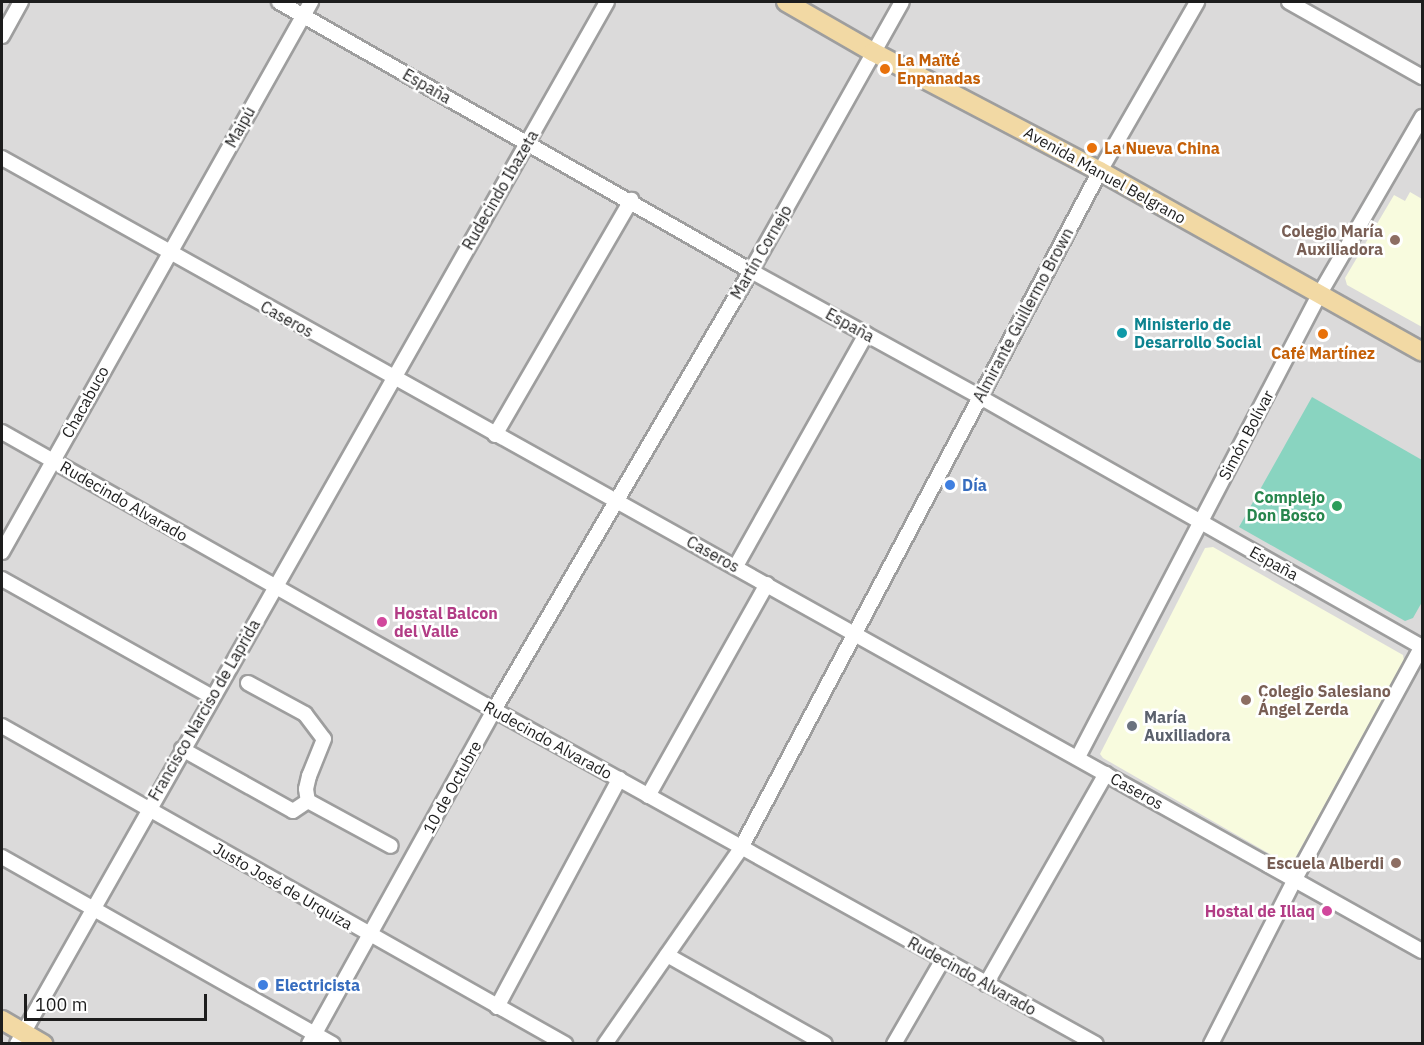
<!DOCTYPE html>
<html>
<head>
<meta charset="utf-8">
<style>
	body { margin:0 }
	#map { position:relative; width:1424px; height:1045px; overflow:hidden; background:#edebe4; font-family:"IBM Plex Sans",sans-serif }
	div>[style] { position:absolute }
	.residential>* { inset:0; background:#dbdada; transform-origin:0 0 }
	.education>* { inset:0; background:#f8fbde }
	.pitch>* { inset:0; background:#89d4c0 }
	.roads { filter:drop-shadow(2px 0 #9e9e9e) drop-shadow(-2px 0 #9e9e9e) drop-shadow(0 2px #9e9e9e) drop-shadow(0 -2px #9e9e9e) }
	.minor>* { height:14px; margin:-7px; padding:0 7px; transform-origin:7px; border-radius:7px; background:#fff }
	.major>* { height:18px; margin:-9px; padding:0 9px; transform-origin:9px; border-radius:9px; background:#f2d9a4 }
	.dots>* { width:16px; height:16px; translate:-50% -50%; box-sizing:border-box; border:3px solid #fff; border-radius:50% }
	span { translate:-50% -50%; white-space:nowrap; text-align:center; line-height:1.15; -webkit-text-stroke:5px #fff; paint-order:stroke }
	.food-label { font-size:16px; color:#c56008; font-weight:700 }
	.left { translate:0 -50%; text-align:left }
	.street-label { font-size:16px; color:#1d1d1d }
	.education-label { font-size:16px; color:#785e54; font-weight:700 }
	.right { translate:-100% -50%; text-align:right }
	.culture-label { font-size:16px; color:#0d838f; font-weight:700 }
	.shop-label { font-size:16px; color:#366cbe; font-weight:700 }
	.leisure-label { font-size:16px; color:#27864d; font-weight:700 }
	.hotel-label { font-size:16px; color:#b23c85; font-weight:700 }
	.worship-label { font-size:16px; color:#5b616d; font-weight:700 }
	.frame { position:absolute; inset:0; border:3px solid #1d1d1d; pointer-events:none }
	.scale { position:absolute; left:24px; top:994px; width:183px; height:27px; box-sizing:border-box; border:3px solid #1d1d1d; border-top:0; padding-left:8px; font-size:18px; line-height:21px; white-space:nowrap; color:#1d1d1d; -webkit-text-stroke:4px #fff; paint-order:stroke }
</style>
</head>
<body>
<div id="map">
	<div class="residential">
		<i style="left:2px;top:2px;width:1420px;height:1042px"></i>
	</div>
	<div class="education">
		<i style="clip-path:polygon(1410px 192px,1422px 199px,1422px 327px,1347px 285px,1345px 278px,1394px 195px,1405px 201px)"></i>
		<i style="clip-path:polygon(1213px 547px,1403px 655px,1404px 661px,1293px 862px,1287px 864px,1103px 758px,1100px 754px,1205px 548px)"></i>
	</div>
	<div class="pitch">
		<i style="clip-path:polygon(1312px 397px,1422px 460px,1422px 602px,1413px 618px,1405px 621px,1239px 527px)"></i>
	</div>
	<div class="roads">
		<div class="minor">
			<i style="left:279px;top:2px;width:543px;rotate:29.68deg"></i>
			<i style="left:751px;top:271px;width:261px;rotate:28.8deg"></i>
			<i style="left:980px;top:397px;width:508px;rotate:29.49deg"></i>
			<i style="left:1289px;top:2px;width:153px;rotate:29.4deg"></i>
			<i style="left:2px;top:36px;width:39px;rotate:-61deg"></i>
			<i style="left:2px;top:158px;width:1626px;rotate:29.18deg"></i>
			<i style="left:2px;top:432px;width:565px;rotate:29.47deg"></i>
			<i style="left:494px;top:710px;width:688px;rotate:29.02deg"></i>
			<i style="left:495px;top:435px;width:272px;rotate:-59.9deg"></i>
			<i style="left:2px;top:552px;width:631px;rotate:-60.67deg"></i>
			<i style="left:736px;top:566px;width:266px;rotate:-60.7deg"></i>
			<i style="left:2px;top:579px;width:241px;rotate:29.3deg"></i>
			<i style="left:248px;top:683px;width:65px;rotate:28.5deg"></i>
			<i style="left:305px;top:714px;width:31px;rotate:53deg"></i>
			<i style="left:324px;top:739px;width:40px;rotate:112deg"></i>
			<i style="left:309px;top:776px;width:13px;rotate:103deg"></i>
			<i style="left:306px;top:789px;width:12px;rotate:81deg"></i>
			<i style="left:2px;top:726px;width:647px;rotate:29.46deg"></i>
			<i style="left:182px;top:749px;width:127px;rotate:29.2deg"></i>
			<i style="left:293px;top:811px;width:18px;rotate:-34deg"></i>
			<i style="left:308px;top:801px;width:94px;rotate:28.5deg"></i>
			<i style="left:1078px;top:757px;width:521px;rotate:-62.45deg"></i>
			<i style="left:1319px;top:295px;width:206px;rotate:-59.9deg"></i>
			<i style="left:648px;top:796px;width:243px;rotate:-60.7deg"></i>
			<i style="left:2px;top:857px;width:380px;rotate:29.5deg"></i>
			<i style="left:667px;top:955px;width:181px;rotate:29.4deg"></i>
			<i style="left:986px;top:984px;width:242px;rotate:-60.3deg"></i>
			<i style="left:497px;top:1007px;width:259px;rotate:-61.8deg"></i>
			<i style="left:17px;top:1044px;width:1197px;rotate:-60.48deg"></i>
			<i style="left:309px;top:1044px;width:382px;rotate:-61deg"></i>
			<i style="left:494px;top:710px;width:509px;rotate:-59.65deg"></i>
			<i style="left:751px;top:271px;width:308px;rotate:-60.7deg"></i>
			<i style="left:605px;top:1044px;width:239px;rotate:-55.2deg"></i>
			<i style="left:741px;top:848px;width:766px;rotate:-62.06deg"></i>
			<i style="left:1100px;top:171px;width:195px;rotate:-60.1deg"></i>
			<i style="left:894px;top:1044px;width:98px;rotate:-60deg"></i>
			<i style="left:1211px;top:1044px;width:185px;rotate:-63deg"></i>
			<i style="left:1295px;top:879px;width:265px;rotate:-61.4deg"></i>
		</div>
		<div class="major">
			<i style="left:786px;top:2px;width:100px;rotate:29.9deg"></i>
			<i style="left:873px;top:52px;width:256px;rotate:27.7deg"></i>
			<i style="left:1100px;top:171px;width:369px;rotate:29.3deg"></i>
			<i style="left:2px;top:1020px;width:48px;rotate:30.3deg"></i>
		</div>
	</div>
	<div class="dots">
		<i style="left:885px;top:69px;background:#e8710a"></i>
		<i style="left:1092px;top:148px;background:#e8710a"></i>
		<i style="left:1395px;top:240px;background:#8d6e63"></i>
		<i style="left:1122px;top:333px;background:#0f9aa8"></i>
		<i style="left:1323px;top:334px;background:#e8710a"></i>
		<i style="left:950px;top:485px;background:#3f7fe0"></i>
		<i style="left:1337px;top:506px;background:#2e9e5b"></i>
		<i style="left:382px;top:622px;background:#d1479c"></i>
		<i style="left:1246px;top:700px;background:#8d6e63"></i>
		<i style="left:1132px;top:726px;background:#6b7280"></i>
		<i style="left:1396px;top:863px;background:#8d6e63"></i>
		<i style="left:1327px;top:911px;background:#d1479c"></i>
		<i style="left:263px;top:985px;background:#3f7fe0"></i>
	</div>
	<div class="food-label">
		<span class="left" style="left:897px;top:69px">La Maïté<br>Enpanadas</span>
		<span class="left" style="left:1104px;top:148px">La Nueva China</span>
		<span style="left:1323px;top:353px">Café Martínez</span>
	</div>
	<div class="street-label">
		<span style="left:427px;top:86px;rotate:30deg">España</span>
		<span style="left:240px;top:127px;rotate:-61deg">Maipú</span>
		<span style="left:1105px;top:175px;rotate:29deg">Avenida Manuel Belgrano</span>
		<span style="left:500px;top:190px;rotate:-60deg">Rudecindo Ibazeta</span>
		<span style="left:761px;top:252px;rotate:-60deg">Martín Cornejo</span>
		<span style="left:1023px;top:315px;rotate:-62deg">Almirante Guillermo Brown</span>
		<span style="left:287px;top:319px;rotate:29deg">Caseros</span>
		<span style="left:850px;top:325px;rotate:29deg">España</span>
		<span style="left:85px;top:402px;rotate:-61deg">Chacabuco</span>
		<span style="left:1246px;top:435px;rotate:-62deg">Simón Bolívar</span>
		<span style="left:124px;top:501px;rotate:30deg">Rudecindo Alvarado</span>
		<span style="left:713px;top:554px;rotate:29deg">Caseros</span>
		<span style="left:1274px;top:563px;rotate:29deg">España</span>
		<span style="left:204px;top:710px;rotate:-60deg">Francisco Narciso de Laprida</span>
		<span style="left:548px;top:740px;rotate:29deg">Rudecindo Alvarado</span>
		<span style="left:452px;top:787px;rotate:-61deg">10 de Octubre</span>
		<span style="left:1137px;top:791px;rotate:29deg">Caseros</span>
		<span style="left:283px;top:886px;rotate:30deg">Justo José de Urquiza</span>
		<span style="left:972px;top:976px;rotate:29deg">Rudecindo Alvarado</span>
	</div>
	<div class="education-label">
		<span class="right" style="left:1383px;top:240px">Colegio María<br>Auxiliadora</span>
		<span class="left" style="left:1258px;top:700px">Colegio Salesiano<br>Ángel Zerda</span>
		<span class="right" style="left:1384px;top:863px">Escuela Alberdi</span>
	</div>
	<div class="culture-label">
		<span class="left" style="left:1134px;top:333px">Ministerio de<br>Desarrollo Social</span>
	</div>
	<div class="shop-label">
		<span class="left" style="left:962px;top:485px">Día</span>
		<span class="left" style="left:275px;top:985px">Electricista</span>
	</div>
	<div class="leisure-label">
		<span class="right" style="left:1325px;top:506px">Complejo<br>Don Bosco</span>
	</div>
	<div class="hotel-label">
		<span class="left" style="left:394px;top:622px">Hostal Balcon<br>del Valle</span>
		<span class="right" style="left:1315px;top:911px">Hostal de Illaq</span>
	</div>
	<div class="worship-label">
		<span class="left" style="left:1144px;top:726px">María<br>Auxiliadora</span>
	</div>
	<div class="frame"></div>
	<div class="scale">100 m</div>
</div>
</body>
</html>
